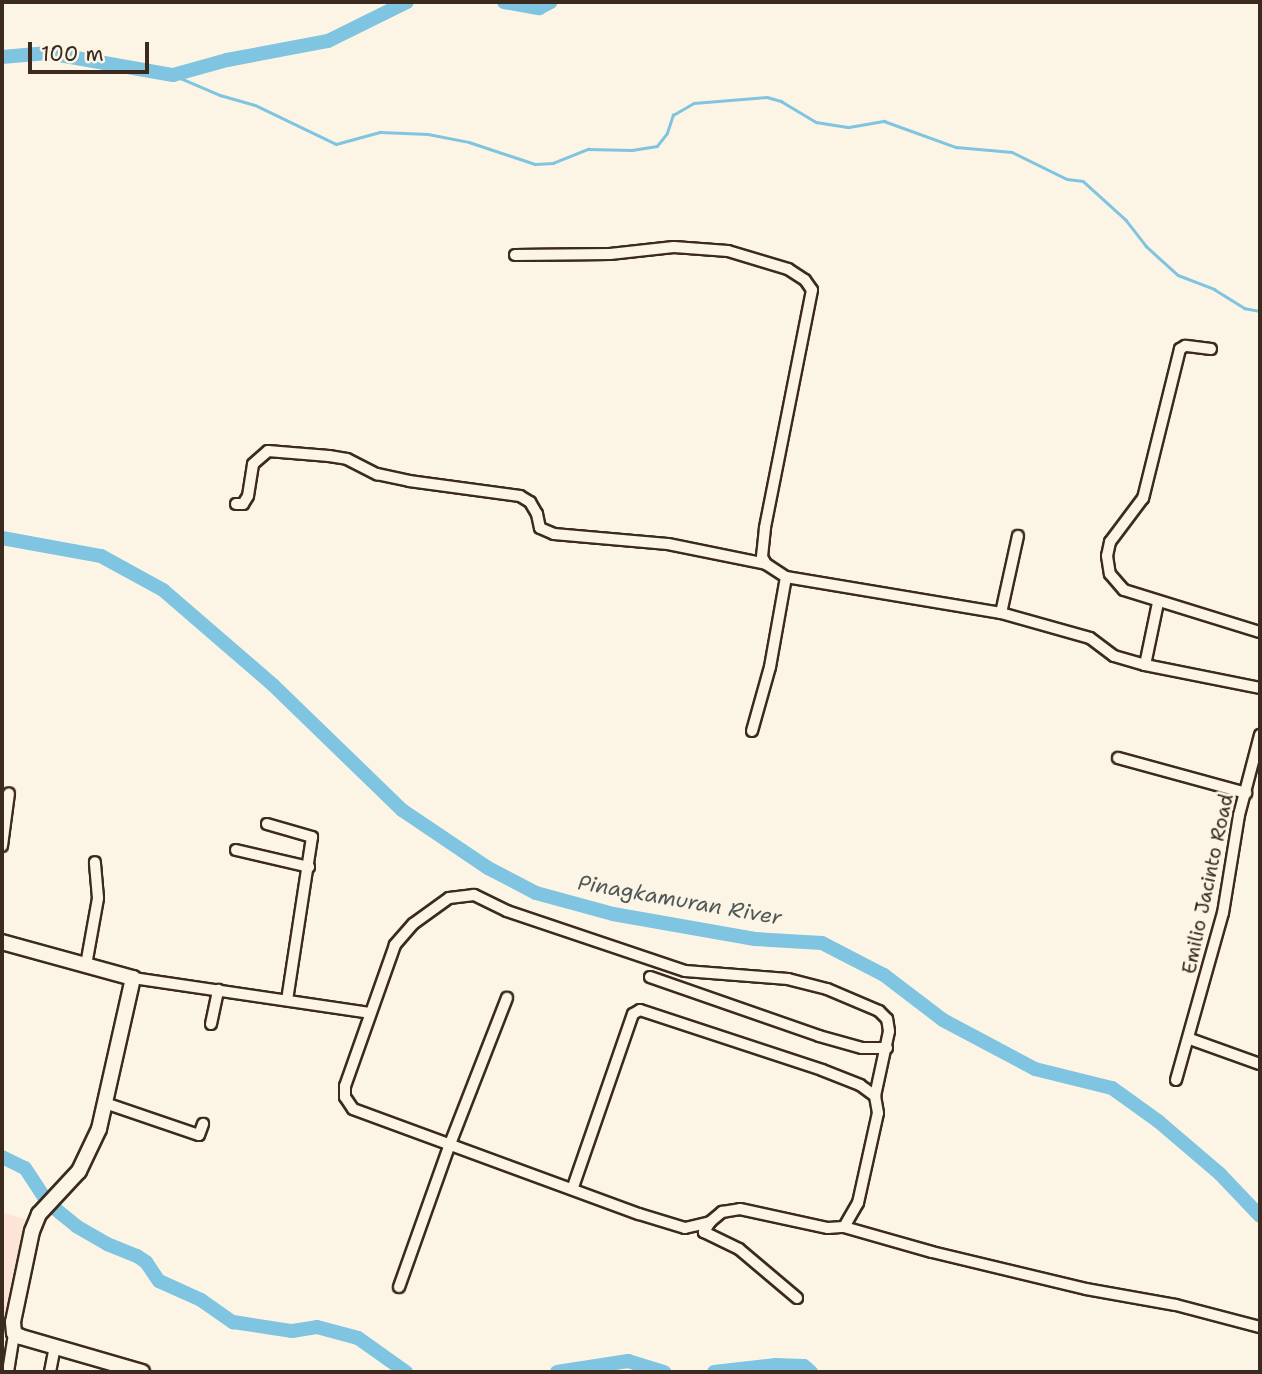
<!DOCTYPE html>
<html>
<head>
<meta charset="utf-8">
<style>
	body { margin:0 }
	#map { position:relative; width:1262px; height:1374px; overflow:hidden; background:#fcf5e5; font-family:"Shantell Sans",sans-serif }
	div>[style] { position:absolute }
	.built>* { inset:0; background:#fce5d7 }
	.stream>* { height:2.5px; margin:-1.25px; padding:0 1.25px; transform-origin:1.25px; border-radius:1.25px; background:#7fc4e0 }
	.river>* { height:14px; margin:-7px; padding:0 7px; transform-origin:7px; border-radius:7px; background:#7fc4e0 }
	.roads { filter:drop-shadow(2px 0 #3b2a1e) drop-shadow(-2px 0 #3b2a1e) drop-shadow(0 2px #3b2a1e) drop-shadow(0 -2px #3b2a1e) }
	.street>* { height:10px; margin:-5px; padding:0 5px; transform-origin:5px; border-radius:5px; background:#fcf5e5 }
	.secondary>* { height:14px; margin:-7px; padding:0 7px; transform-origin:7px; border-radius:7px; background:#fcf5e5 }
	span { translate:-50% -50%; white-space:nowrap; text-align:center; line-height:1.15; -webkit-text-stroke:6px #fcf5e5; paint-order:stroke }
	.street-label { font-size:19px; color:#3b2a1e }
	.water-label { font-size:21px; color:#4f5858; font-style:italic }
	.frame { position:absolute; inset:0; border:4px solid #3b2a1e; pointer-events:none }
	.scale { position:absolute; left:28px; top:42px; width:121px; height:32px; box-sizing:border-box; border:4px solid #3b2a1e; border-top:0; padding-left:9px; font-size:21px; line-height:24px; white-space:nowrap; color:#3b2a1e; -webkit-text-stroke:5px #fcf5e5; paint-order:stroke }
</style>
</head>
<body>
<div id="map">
	<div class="built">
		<i style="clip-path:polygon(2px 1212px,27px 1220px,6px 1332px,2px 1331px)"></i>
	</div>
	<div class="stream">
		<i style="left:173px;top:75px;width:51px;rotate:23.1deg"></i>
		<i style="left:220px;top:95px;width:36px;rotate:16deg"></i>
		<i style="left:255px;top:105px;width:90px;rotate:25.7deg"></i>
		<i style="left:336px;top:144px;width:46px;rotate:-15.3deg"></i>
		<i style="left:380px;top:132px;width:48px;rotate:2.4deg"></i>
		<i style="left:428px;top:134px;width:42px;rotate:11deg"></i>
		<i style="left:469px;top:142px;width:70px;rotate:18.4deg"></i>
		<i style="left:535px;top:164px;width:18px;rotate:-3deg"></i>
		<i style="left:553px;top:163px;width:38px;rotate:-22deg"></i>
		<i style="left:588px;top:149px;width:44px;rotate:1.3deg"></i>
		<i style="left:632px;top:150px;width:25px;rotate:-9deg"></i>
		<i style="left:657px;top:146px;width:16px;rotate:-52deg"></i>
		<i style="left:667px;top:133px;width:19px;rotate:-72deg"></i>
		<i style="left:673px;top:115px;width:24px;rotate:-30deg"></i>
		<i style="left:694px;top:103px;width:73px;rotate:-4.7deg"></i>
		<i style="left:767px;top:97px;width:15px;rotate:16deg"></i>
		<i style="left:781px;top:101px;width:41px;rotate:31deg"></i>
		<i style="left:816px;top:122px;width:33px;rotate:9deg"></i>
		<i style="left:849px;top:127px;width:36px;rotate:-10deg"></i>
		<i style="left:884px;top:121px;width:77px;rotate:19.9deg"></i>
		<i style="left:956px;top:147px;width:56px;rotate:5.1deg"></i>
		<i style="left:1012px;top:152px;width:61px;rotate:26.1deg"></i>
		<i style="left:1067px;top:179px;width:16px;rotate:7deg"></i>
		<i style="left:1083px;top:181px;width:58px;rotate:42.2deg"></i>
		<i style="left:1126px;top:220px;width:33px;rotate:52deg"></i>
		<i style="left:1146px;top:246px;width:43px;rotate:42.2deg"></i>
		<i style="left:1178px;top:275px;width:39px;rotate:21deg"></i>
		<i style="left:1214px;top:289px;width:36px;rotate:32deg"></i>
		<i style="left:1244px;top:308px;width:16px;rotate:11deg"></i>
	</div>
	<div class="river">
		<i style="left:504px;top:2px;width:36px;rotate:10deg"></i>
		<i style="left:539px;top:8px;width:13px;rotate:-27deg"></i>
		<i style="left:2px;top:57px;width:46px;rotate:-5deg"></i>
		<i style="left:48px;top:53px;width:127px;rotate:10deg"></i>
		<i style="left:173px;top:75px;width:56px;rotate:-15.5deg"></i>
		<i style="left:227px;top:60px;width:103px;rotate:-10.7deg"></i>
		<i style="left:328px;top:41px;width:88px;rotate:-26.3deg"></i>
		<i style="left:2px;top:538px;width:101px;rotate:10.3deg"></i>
		<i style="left:101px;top:556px;width:71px;rotate:28.7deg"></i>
		<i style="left:163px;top:590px;width:145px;rotate:40.8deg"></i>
		<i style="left:273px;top:685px;width:180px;rotate:44.1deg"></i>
		<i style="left:402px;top:810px;width:104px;rotate:34deg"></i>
		<i style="left:488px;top:868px;width:54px;rotate:27.5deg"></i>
		<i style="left:536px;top:893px;width:80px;rotate:15.3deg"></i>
		<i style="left:613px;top:914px;width:144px;rotate:10deg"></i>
		<i style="left:755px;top:939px;width:67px;rotate:3.4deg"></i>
		<i style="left:822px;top:943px;width:70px;rotate:27.3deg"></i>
		<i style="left:884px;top:975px;width:74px;rotate:37.3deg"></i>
		<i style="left:943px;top:1020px;width:104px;rotate:28deg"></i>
		<i style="left:1035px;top:1069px;width:79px;rotate:13.9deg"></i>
		<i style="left:1112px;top:1088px;width:57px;rotate:35.7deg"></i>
		<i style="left:1158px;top:1121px;width:82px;rotate:40.5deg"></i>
		<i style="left:1220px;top:1174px;width:58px;rotate:46.4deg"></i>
		<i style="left:2px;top:1157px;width:25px;rotate:26deg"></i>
		<i style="left:25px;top:1168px;width:42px;rotate:56.7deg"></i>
		<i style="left:48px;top:1203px;width:36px;rotate:39deg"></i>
		<i style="left:76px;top:1226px;width:36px;rotate:30deg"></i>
		<i style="left:107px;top:1244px;width:32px;rotate:22deg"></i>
		<i style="left:137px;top:1256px;width:11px;rotate:34deg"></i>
		<i style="left:146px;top:1262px;width:23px;rotate:56deg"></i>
		<i style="left:159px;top:1281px;width:46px;rotate:24.3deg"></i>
		<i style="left:201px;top:1300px;width:39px;rotate:35deg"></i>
		<i style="left:233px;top:1322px;width:60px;rotate:8.7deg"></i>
		<i style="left:292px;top:1331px;width:25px;rotate:-9deg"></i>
		<i style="left:317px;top:1327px;width:42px;rotate:15deg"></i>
		<i style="left:358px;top:1338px;width:59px;rotate:35.3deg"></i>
		<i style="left:557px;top:1372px;width:72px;rotate:-8.8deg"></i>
		<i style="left:628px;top:1361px;width:38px;rotate:17deg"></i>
		<i style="left:714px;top:1372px;width:61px;rotate:-6.5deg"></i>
		<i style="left:775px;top:1365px;width:29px;rotate:2deg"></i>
		<i style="left:804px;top:1366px;width:9px;rotate:41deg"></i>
	</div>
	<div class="roads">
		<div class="street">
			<i style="left:515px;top:255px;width:95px;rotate:-0.6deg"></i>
			<i style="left:610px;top:254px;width:64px;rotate:-6.2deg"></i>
			<i style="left:674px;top:247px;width:54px;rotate:4.2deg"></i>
			<i style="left:728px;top:251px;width:63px;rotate:16.7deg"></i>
			<i style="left:788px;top:269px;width:20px;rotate:33deg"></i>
			<i style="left:805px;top:280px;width:12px;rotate:55deg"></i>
			<i style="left:812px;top:290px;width:243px;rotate:101.2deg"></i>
			<i style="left:765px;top:528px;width:29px;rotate:96deg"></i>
			<i style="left:762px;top:557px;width:8px;rotate:60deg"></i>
			<i style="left:766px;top:564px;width:24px;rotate:33deg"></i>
			<i style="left:786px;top:577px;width:218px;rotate:9.5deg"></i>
			<i style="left:1001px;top:613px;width:92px;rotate:15.7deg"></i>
			<i style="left:1090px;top:638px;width:30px;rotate:37deg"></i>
			<i style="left:1114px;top:656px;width:32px;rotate:16deg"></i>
			<i style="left:1145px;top:665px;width:117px;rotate:11.3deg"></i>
			<i style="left:1211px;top:349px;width:26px;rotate:-173deg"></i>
			<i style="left:1185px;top:346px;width:6px;rotate:149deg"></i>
			<i style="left:1180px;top:349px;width:154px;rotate:103.9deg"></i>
			<i style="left:1143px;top:498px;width:55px;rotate:126.9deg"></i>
			<i style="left:1110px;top:542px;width:14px;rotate:102deg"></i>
			<i style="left:1107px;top:556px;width:18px;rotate:81deg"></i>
			<i style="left:1110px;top:574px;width:21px;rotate:49deg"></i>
			<i style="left:1124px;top:590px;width:142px;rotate:17.2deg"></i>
			<i style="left:236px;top:504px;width:7px"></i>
			<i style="left:243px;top:504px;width:9px;rotate:-58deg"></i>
			<i style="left:248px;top:496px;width:32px;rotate:-81deg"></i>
			<i style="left:253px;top:464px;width:20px;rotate:-41deg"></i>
			<i style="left:268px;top:451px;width:61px;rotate:4.7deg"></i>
			<i style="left:329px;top:456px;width:18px;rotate:9deg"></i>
			<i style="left:347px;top:459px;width:34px;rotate:27deg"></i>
			<i style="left:377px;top:474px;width:33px;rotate:12deg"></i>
			<i style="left:409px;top:481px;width:112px;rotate:7.7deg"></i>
			<i style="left:520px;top:496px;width:12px;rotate:31deg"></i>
			<i style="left:530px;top:502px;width:14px;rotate:60deg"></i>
			<i style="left:537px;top:514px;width:14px;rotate:78deg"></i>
			<i style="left:540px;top:528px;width:15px;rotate:23deg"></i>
			<i style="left:554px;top:534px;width:114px;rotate:5deg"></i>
			<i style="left:668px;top:544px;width:100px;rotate:11.5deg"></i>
			<i style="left:1001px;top:613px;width:79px;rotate:-77.6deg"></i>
			<i style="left:1145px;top:665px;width:63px;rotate:-78.2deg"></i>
			<i style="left:752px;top:731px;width:66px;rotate:-74.3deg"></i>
			<i style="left:770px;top:667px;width:91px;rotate:-79.9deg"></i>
			<i style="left:1118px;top:758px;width:133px;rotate:15.3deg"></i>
			<i style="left:267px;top:824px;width:47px;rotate:16.1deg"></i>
			<i style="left:312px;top:837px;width:165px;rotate:98.7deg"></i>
			<i style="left:2px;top:846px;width:53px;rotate:-82.5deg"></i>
			<i style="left:236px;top:850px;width:75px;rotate:13.1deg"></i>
			<i style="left:86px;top:965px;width:68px;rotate:-79.8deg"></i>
			<i style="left:98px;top:898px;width:36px;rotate:-95deg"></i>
			<i style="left:650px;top:977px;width:179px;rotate:19.2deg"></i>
			<i style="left:819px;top:1036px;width:45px;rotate:15.6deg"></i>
			<i style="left:862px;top:1048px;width:25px"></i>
			<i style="left:133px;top:978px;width:239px;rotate:8.4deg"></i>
			<i style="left:211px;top:1024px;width:35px;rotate:-78deg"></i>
			<i style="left:1190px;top:1039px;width:74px;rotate:19.7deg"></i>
			<i style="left:1176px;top:1080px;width:173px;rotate:-74.3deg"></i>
			<i style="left:1223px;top:913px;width:99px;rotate:-80.7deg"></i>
			<i style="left:1239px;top:815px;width:83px;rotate:-75.3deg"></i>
			<i style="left:105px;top:1103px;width:99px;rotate:18.8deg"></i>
			<i style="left:199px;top:1135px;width:12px;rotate:-70deg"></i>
			<i style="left:573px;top:1187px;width:183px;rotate:-70.9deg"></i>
			<i style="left:633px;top:1014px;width:8px;rotate:-30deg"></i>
			<i style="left:640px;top:1010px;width:192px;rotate:18.2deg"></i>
			<i style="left:822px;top:1070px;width:41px;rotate:21.5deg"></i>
			<i style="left:860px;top:1085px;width:19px;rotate:36deg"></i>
			<i style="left:710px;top:1222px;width:12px;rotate:121deg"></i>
			<i style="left:704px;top:1232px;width:39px;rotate:26deg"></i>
			<i style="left:739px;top:1249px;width:76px;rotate:40.2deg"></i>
			<i style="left:844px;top:1227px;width:28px;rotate:-60deg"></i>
			<i style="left:858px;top:1203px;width:92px;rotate:-77.5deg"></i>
			<i style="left:878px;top:1113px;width:17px;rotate:-100deg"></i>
			<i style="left:875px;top:1096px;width:66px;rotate:-77.8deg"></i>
			<i style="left:889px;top:1031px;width:12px;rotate:-99deg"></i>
			<i style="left:887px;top:1019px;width:11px;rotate:-135deg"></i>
			<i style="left:879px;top:1011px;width:56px;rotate:-157.1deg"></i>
			<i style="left:827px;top:989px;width:40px;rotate:-165.6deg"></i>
			<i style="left:788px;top:979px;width:103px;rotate:-175.6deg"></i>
			<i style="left:685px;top:971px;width:188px;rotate:-161.4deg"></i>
			<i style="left:507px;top:911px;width:37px;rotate:-154deg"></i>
			<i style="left:474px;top:895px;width:25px;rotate:173deg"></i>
			<i style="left:449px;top:898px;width:44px;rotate:144.2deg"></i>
			<i style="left:413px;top:924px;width:28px;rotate:131deg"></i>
			<i style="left:395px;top:945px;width:150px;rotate:109.5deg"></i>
			<i style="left:345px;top:1086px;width:11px;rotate:90deg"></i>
			<i style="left:345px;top:1097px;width:14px;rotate:56deg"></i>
			<i style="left:353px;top:1109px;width:305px;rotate:20.2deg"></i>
			<i style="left:639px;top:1214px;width:48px;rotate:16.9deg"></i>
			<i style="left:685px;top:1228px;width:26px;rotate:-13deg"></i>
			<i style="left:710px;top:1222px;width:16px;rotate:-40deg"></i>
			<i style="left:722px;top:1212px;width:18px;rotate:-9deg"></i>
			<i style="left:740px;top:1209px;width:90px;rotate:12.2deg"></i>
			<i style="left:828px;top:1228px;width:16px;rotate:-4deg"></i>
			<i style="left:844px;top:1227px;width:91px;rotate:15.9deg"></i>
			<i style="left:932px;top:1252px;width:158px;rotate:13.5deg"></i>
			<i style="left:1086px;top:1289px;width:91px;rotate:10.1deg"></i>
			<i style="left:1176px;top:1305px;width:87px;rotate:14.7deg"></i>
			<i style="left:399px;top:1287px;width:152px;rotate:-70.4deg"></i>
			<i style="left:450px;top:1144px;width:157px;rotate:-68.7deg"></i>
			<i style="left:8px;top:1372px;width:39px;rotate:-81deg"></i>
			<i style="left:50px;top:1372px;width:25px;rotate:-79deg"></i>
		</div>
		<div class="secondary">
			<i style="left:2px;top:942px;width:136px;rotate:15.4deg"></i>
			<i style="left:133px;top:978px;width:155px;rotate:102.7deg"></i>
			<i style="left:99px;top:1129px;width:47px;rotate:115.5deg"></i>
			<i style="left:79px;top:1171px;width:59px;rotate:132.9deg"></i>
			<i style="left:39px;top:1214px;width:18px;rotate:112deg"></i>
			<i style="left:32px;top:1231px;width:93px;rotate:101.8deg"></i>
			<i style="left:13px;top:1322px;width:11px;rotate:85deg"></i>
			<i style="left:14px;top:1333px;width:8px;rotate:30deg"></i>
			<i style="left:21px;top:1337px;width:126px;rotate:16.1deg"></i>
		</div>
	</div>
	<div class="street-label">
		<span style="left:1208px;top:884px;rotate:-78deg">Emilio Jacinto Road</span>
	</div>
	<div class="water-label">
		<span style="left:680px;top:900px;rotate:10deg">Pinagkamuran River</span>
	</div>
	<div class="frame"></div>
	<div class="scale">100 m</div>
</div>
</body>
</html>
